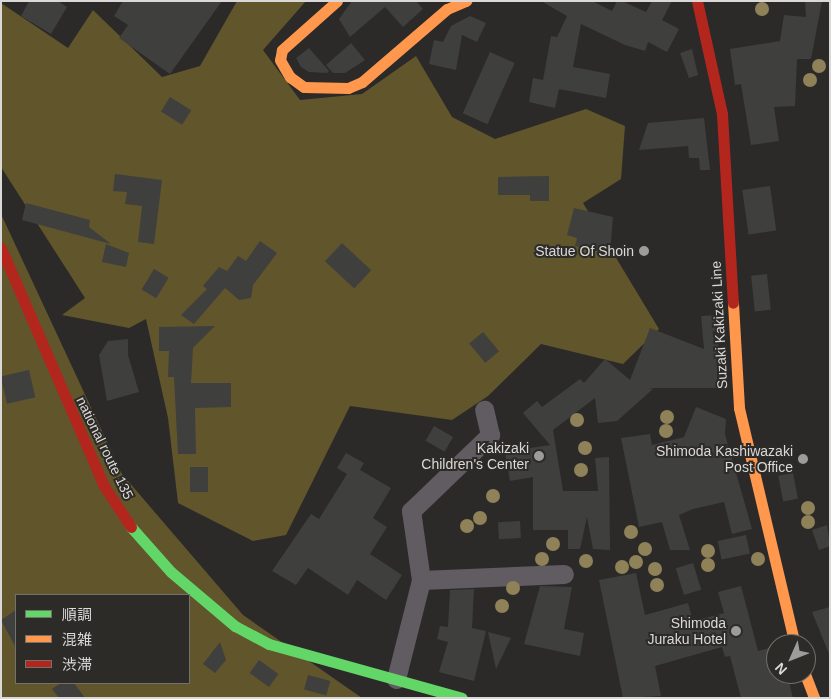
<!DOCTYPE html>
<html>
<head>
<meta charset="utf-8">
<style>
	body { margin:0 }
	#map { position:relative; width:831px; height:699px; overflow:hidden; background:#2b2a29; font-family:Helvetica,"Noto Sans JP",sans-serif }
	div>[style] { position:absolute }
	.forest>* { inset:0; background:#61552c }
	.building>* { inset:0; background:#3f3f3e; transform-origin:0 0 }
	.street>* { height:19px; margin:-9.5px; padding:0 9.5px; transform-origin:9.5px; border-radius:9.5px; background:#615b62 }
	.fast>* { height:11px; margin:-5.5px; padding:0 5.5px; transform-origin:5.5px; border-radius:5.5px; background:#63d668 }
	.slow>* { height:11px; margin:-5.5px; padding:0 5.5px; transform-origin:5.5px; border-radius:5.5px; background:#ff974d }
	.jam>* { height:11px; margin:-5.5px; padding:0 5.5px; transform-origin:5.5px; border-radius:5.5px; background:#b3261e }
	.trees>* { width:14px; height:14px; margin:-7px; border-radius:50%; background:#8f8158 }
	.dots>* { width:14px; height:14px; translate:-50% -50%; box-sizing:border-box; border:2px solid #2c2b28; border-radius:50% }
	span { translate:-50% -50%; white-space:nowrap; text-align:center; line-height:1.15; -webkit-text-stroke:4px #2c2b28; paint-order:stroke }
	.poi-label { font-size:14px; color:#dad9d8 }
	.right { translate:-100% -50%; text-align:right }
	.street-label { font-size:14px; color:#dad9d8 }
	.frame { position:absolute; inset:0; border:2px solid #dad9d8; pointer-events:none }
	.legend { position:absolute; left:15px; top:594px; width:175px; height:90px; box-sizing:border-box; background:#2c2b28; border:1px solid #72716e; margin:0; padding:6px 9px; list-style:none; font-size:15px; color:#dad9d8 }
	.legend li { display:flex; align-items:center; gap:10px; height:25px }
	.legend b { width:25px; border:1px solid #72716e }
	.north { position:absolute; left:766px; top:634px; width:50px; height:50px; box-sizing:border-box; background:#2c2b28; border:1px solid #72716e; border-radius:50%; rotate:226deg; font-size:14px; font-weight:700; line-height:20px; text-align:center; color:#dad9d8 }
	.north::after { content:''; display:block; margin:auto; width:18px; height:22px; background:#9d9c9b; clip-path:polygon(50% 0,100% 100%,50% 72%,0 100%) }
</style>
</head>
<body>
<div id="map">
	<div class="forest">
		<i style="clip-path:polygon(237px 1px,306px 1px,263px 50px,300px 100px,362px 94px,416px 56px,452px 117px,495px 139px,586px 109px,625px 126px,621px 179px,583px 203px,659px 329px,623px 364px,541px 344px,488px 396px,452px 420px,350px 406px,286px 535px,253px 541px,178px 503px,168px 418px,146px 319px,129px 328px,62px 315px,85px 298px,1px 167px,1px 3px,68px 48px,93px 10px,162px 77px,200px 66px)"></i>
		<i style="clip-path:polygon(evenodd,1px 214px,122px 474px,243px 615px,362px 698px,1px 698px,1px 214px,16px 595px,189px 595px,189px 683px,16px 683px,16px 595px)"></i>
	</div>
	<div class="building">
		<i style="clip-path:polygon(29px 1px,58px 1px,67px 7px,51px 34px,21px 16px)"></i>
		<i style="clip-path:polygon(123px 1px,222px 1px,170px 74px,119px 38px,128px 25px,114px 16px)"></i>
		<i style="clip-path:polygon(352px 1px,416px 1px,423px 9px,403px 27px,385px 7px,350px 37px,339px 19px)"></i>
		<i style="clip-path:polygon(541px 1px,592px 1px,612px 11px,617px 1px,622px 1px,646px 12px,652px 1px,672px 1px,662px 20px,679px 29px,667px 52px,648px 42px,645px 51px,625px 45px,581px 24px,573px 67px,610px 74px,606px 98px,559px 89px,555px 108px,529px 102px,533px 78px,543px 80px,551px 36px,557px 37px,567px 16px)"></i>
		<i style="clip-path:polygon(805px 1px,822px 1px,811px 59px,797px 59px,795px 106px,774px 107px,779px 141px,751px 145px,741px 84px,735px 85px,730px 49px,780px 41px,784px 15px,806px 17px)"></i>
		<i style="clip-path:polygon(470px 16px,486px 23px,477px 42px,462px 35px,456px 70px,429px 64px,434px 40px,443px 42px,451px 26px)"></i>
		<i style="clip-path:polygon(351px 43px,365px 60px,345px 73px,333px 73px,326px 65px)"></i>
		<i style="clip-path:polygon(309px 48px,329px 71px,327px 73px,309px 72px,301px 67px,296px 58px)"></i>
		<i style="clip-path:polygon(692px 49px,698px 75px,689px 78px,680px 53px)"></i>
		<i style="left:490px;top:52px;width:27px;height:67px;rotate:24deg"></i>
		<i style="left:170px;top:97px;width:25px;height:17px;rotate:32deg"></i>
		<i style="clip-path:polygon(704px 118px,710px 170px,700px 170px,699px 158px,689px 158px,688px 146px,639px 150px,648px 123px)"></i>
		<i style="clip-path:polygon(115px 174px,162px 180px,154px 244px,138px 242px,142px 206px,125px 204px,127px 192px,113px 191px)"></i>
		<i style="clip-path:polygon(549px 176px,549px 201px,530px 201px,530px 195px,498px 195px,498px 177px)"></i>
		<i style="left:770px;top:186px;width:45px;height:28px;rotate:82deg"></i>
		<i style="clip-path:polygon(26px 203px,90px 220px,89px 227px,111px 244px,22px 220px)"></i>
		<i style="clip-path:polygon(574px 208px,613px 217px,610px 254px,575px 246px,577px 238px,567px 235px)"></i>
		<i style="clip-path:polygon(260px 241px,277px 253px,253px 285px,251px 298px,239px 300px,225px 288px,194px 324px,181px 315px,207px 289px,203px 286px,219px 267px,227px 271px,238px 256px,246px 261px)"></i>
		<i style="left:342px;top:243px;width:40px;height:25px;rotate:43deg"></i>
		<i style="clip-path:polygon(106px 244px,129px 253px,126px 267px,102px 262px)"></i>
		<i style="left:154px;top:269px;width:17px;height:24px;rotate:31deg"></i>
		<i style="left:767px;top:274px;width:36px;height:16px;rotate:84deg"></i>
		<i style="clip-path:polygon(719px 315px,717px 388px,649px 388px,653px 389px,617px 421px,598px 423px,595px 398px,553px 430px,563px 491px,598px 491px,595px 458px,609px 457px,610px 550px,593px 549px,587px 517px,580px 549px,568px 549px,568px 530px,533px 530px,533px 477px,510px 481px,505px 452px,550px 445px,523px 413px,537px 401px,542px 407px,580px 379px,584px 383px,605px 359px,630px 380px,650px 328px,704px 349px,701px 316px)"></i>
		<i style="clip-path:polygon(215px 326px,193px 348px,191px 383px,231px 383px,231px 407px,195px 408px,196px 454px,178px 454px,174px 377px,168px 377px,169px 351px,159px 351px,159px 327px)"></i>
		<i style="left:483px;top:332px;width:25px;height:18px;rotate:50deg"></i>
		<i style="clip-path:polygon(128px 339px,128px 355px,139px 392px,107px 401px,99px 355px,108px 341px)"></i>
		<i style="left:29px;top:370px;width:28px;height:29px;rotate:77deg"></i>
		<i style="clip-path:polygon(696px 407px,726px 419px,725px 434px,752px 529px,732px 534px,724px 502px,693px 509px,679px 515px,690px 550px,670px 550px,662px 522px,639px 527px,621px 438px,650px 434px,652px 445px,684px 437px)"></i>
		<i style="left:434px;top:426px;width:22px;height:17px;rotate:30deg"></i>
		<i style="clip-path:polygon(346px 453px,364px 463px,360px 470px,391px 488px,373px 518px,387px 527px,370px 554px,402px 575px,386px 600px,357px 580px,348px 595px,308px 568px,296px 585px,272px 571px,311px 514px,319px 519px,347px 474px,337px 468px)"></i>
		<i style="left:190px;top:467px;width:18px;height:25px"></i>
		<i style="left:793px;top:473px;width:26px;height:15px;rotate:79deg"></i>
		<i style="left:520px;top:521px;width:17px;height:22px;rotate:87deg"></i>
		<i style="clip-path:polygon(827px 525px,830px 546px,819px 550px,812px 530px)"></i>
		<i style="left:746px;top:535px;width:19px;height:29px;rotate:78deg"></i>
		<i style="left:693px;top:563px;width:28px;height:18px;rotate:73deg"></i>
		<i style="clip-path:polygon(636px 573px,645px 615px,688px 603px,693px 621px,724px 613px,718px 592px,741px 586px,758px 651px,776px 646px,776px 674px,787px 674px,793px 698px,741px 698px,730px 656px,725px 657px,722px 647px,655px 666px,661px 696px,623px 698px,599px 580px)"></i>
		<i style="clip-path:polygon(540px 586px,572px 587px,564px 629px,584px 633px,580px 656px,524px 644px)"></i>
		<i style="clip-path:polygon(474px 589px,472px 628px,486px 631px,474px 681px,439px 672px,448px 642px,437px 639px,440px 626px,448px 627px,450px 590px)"></i>
		<i style="clip-path:polygon(830px 607px,830px 654px,829px 654px,812px 612px)"></i>
		<i style="clip-path:polygon(16px 610px,16px 648px,1px 620px)"></i>
		<i style="clip-path:polygon(488px 632px,511px 638px,496px 669px)"></i>
		<i style="clip-path:polygon(220px 642px,226px 660px,215px 673px,203px 664px)"></i>
		<i style="left:259px;top:660px;width:24px;height:16px;rotate:36deg"></i>
		<i style="left:308px;top:675px;width:23px;height:15px;rotate:15deg"></i>
		<i style="clip-path:polygon(61px 683px,74px 683px,85px 698px,59px 698px,52px 689px)"></i>
	</div>
	<div class="street">
		<i style="left:421px;top:580px;width:70px;rotate:-98.2deg"></i>
		<i style="left:411px;top:511px;width:110px;rotate:-43.9deg"></i>
		<i style="left:490px;top:435px;width:26px;rotate:-103deg"></i>
		<i style="left:396px;top:679px;width:102px;rotate:-75.8deg"></i>
		<i style="left:421px;top:580px;width:143px;rotate:-2.4deg"></i>
	</div>
	<div class="fast">
		<i style="left:131px;top:527px;width:60px;rotate:48.4deg"></i>
		<i style="left:171px;top:572px;width:84px;rotate:40.2deg"></i>
		<i style="left:235px;top:626px;width:38px;rotate:28deg"></i>
		<i style="left:269px;top:644px;width:200px;rotate:15.6deg"></i>
	</div>
	<div class="slow">
		<i style="left:337px;top:1px;width:74px;rotate:138.3deg"></i>
		<i style="left:282px;top:50px;width:10px;rotate:101deg"></i>
		<i style="left:280px;top:60px;width:20px;rotate:60deg"></i>
		<i style="left:290px;top:77px;width:17px;rotate:36deg"></i>
		<i style="left:304px;top:87px;width:44px;rotate:1.3deg"></i>
		<i style="left:348px;top:88px;width:15px;rotate:-23deg"></i>
		<i style="left:362px;top:82px;width:112px;rotate:-40.7deg"></i>
		<i style="left:447px;top:9px;width:21px;rotate:-23deg"></i>
		<i style="left:733px;top:303px;width:105px;rotate:86.7deg"></i>
		<i style="left:739px;top:408px;width:243px;rotate:76.7deg"></i>
		<i style="left:805px;top:674px;width:26px;rotate:69deg"></i>
	</div>
	<div class="jam">
		<i style="left:697px;top:1px;width:116px;rotate:77.5deg"></i>
		<i style="left:722px;top:114px;width:189px;rotate:86.7deg"></i>
		<i style="left:1px;top:248px;width:259px;rotate:66.6deg"></i>
		<i style="left:104px;top:486px;width:49px;rotate:56.6deg"></i>
	</div>
	<div class="trees">
		<i style="left:762px;top:9px"></i>
		<i style="left:819px;top:66px"></i>
		<i style="left:810px;top:80px"></i>
		<i style="left:667px;top:417px"></i>
		<i style="left:577px;top:420px"></i>
		<i style="left:666px;top:431px"></i>
		<i style="left:585px;top:448px"></i>
		<i style="left:581px;top:470px"></i>
		<i style="left:493px;top:496px"></i>
		<i style="left:808px;top:508px"></i>
		<i style="left:480px;top:518px"></i>
		<i style="left:808px;top:522px"></i>
		<i style="left:467px;top:526px"></i>
		<i style="left:631px;top:532px"></i>
		<i style="left:553px;top:544px"></i>
		<i style="left:645px;top:549px"></i>
		<i style="left:708px;top:551px"></i>
		<i style="left:542px;top:559px"></i>
		<i style="left:758px;top:559px"></i>
		<i style="left:586px;top:561px"></i>
		<i style="left:636px;top:562px"></i>
		<i style="left:708px;top:565px"></i>
		<i style="left:622px;top:567px"></i>
		<i style="left:655px;top:569px"></i>
		<i style="left:657px;top:585px"></i>
		<i style="left:513px;top:588px"></i>
		<i style="left:502px;top:606px"></i>
	</div>
	<div class="dots">
		<i style="left:644px;top:251px;background:#9d9c9b"></i>
		<i style="left:539px;top:456px;background:#9d9c9b"></i>
		<i style="left:803px;top:459px;background:#9d9c9b"></i>
		<i style="left:736px;top:631px;background:#9d9c9b"></i>
	</div>
	<div class="poi-label">
		<span class="right" style="left:634px;top:251px">Statue Of Shoin</span>
		<span class="right" style="left:529px;top:456px">Kakizaki<br>Children's Center</span>
		<span class="right" style="left:793px;top:459px">Shimoda Kashiwazaki<br>Post Office</span>
		<span class="right" style="left:726px;top:631px">Shimoda<br>Juraku Hotel</span>
	</div>
	<div class="street-label">
		<span style="left:719px;top:325px;rotate:-93deg">Suzaki Kakizaki Line</span>
		<span style="left:105px;top:448px;rotate:64deg">national route 135</span>
	</div>
	<div class="frame"></div>
	<ul class="legend">
	<li><b style="height:6px;background:#63d668"></b>順調</li>
	<li><b style="height:6px;background:#ff974d"></b>混雑</li>
	<li><b style="height:6px;background:#b3261e"></b>渋滞</li>
	</ul>
	<div class="north">N</div>
</div>
</body>
</html>
